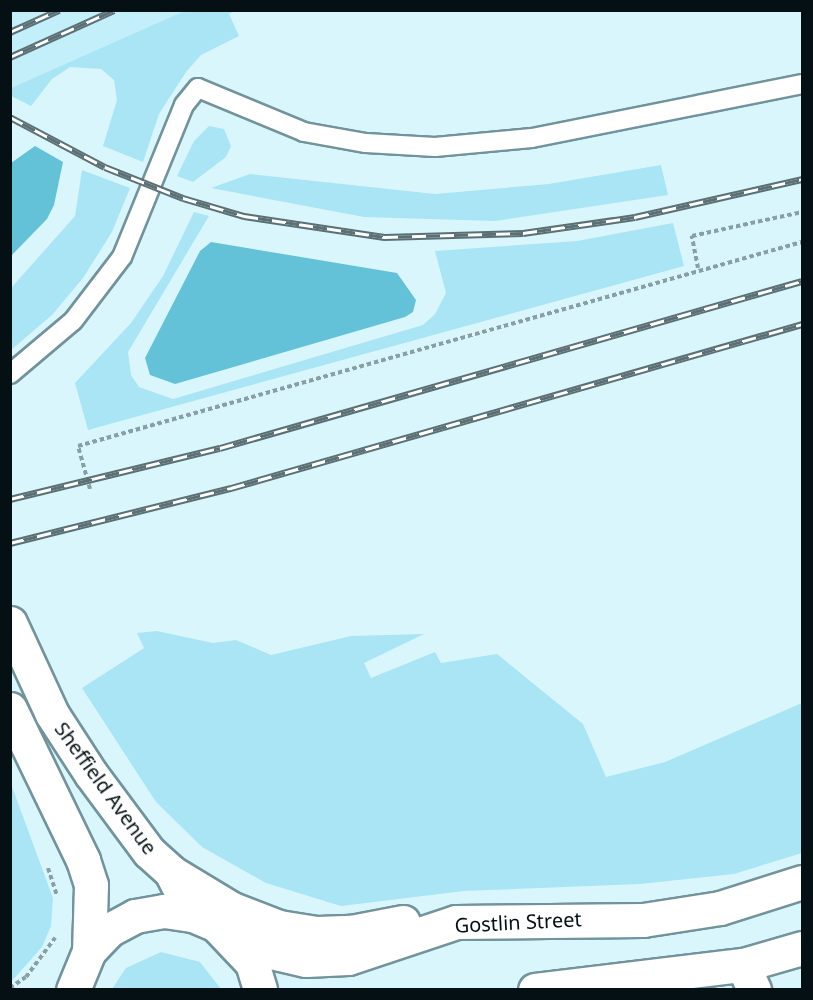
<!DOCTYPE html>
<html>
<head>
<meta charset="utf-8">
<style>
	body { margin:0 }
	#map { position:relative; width:813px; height:1000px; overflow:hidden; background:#d9f6fd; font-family:"Noto Sans",sans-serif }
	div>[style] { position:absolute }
	.built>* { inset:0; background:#c2effa }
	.green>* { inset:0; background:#a9e5f5 }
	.water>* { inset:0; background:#64c2d8 }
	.path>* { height:4px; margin-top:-2px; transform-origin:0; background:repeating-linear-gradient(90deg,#889fa4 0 4.5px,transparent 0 7.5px) }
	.roads { filter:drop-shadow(2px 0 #72939c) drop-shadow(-2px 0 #72939c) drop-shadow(0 2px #72939c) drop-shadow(0 -2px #72939c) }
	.lane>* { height:18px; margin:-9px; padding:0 9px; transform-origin:9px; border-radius:9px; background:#fff }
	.street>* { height:33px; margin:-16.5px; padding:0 16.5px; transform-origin:16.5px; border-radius:16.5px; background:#fff }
	.secondary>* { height:33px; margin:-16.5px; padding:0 16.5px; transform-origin:16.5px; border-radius:16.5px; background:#fff }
	.rail>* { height:7px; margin-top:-3.5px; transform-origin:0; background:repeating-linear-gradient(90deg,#fff 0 14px,#5c6f74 0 28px); box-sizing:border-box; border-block:2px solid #5c6f74 }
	span { translate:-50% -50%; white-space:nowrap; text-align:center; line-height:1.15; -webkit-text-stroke:4.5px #fff; paint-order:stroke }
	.street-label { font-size:20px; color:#041013 }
	.frame { position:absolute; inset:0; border:12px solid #041013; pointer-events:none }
</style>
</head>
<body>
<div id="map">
	<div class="built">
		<i style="clip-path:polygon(11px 11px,187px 11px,11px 88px)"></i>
	</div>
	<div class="green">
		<i style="clip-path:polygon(187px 10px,235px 11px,229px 14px,239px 36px,201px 55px,186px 72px,159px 114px,143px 162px,103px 146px,117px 100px,114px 80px,101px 69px,70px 67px,52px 79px,31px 106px,11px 96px,11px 88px)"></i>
		<i style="clip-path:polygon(209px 126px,224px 129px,231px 146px,226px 157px,193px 182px,177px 176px,194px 141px)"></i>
		<i style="clip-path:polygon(661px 165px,668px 195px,495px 221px,364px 217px,211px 188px,250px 174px,435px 194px,549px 184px)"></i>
		<i style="clip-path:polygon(82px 170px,130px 188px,112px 232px,83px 278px,52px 315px,11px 350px,11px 288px,75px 216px)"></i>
		<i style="clip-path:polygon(194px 212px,209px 216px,128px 352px,131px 375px,139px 387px,173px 399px,423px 325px,435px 314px,446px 293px,435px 251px,577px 241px,673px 223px,684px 266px,88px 430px,75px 383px,131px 323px,163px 276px)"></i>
		<i style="clip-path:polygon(157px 631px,213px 643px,236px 640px,271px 655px,351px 636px,424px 634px,364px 663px,371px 678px,435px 652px,441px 663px,497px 654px,583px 724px,606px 777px,665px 762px,802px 703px,802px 853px,734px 874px,640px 884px,464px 891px,341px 906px,266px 883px,202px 847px,156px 802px,82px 688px,144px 648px,137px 633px)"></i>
		<i style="clip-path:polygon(11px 784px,53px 898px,51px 926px,42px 947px,11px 982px)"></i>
		<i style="clip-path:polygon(161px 952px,200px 962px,221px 989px,112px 989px,126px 968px)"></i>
	</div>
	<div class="water">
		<i style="clip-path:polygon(35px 146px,63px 162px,54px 205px,47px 219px,11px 256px,11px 163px)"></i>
		<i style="clip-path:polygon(211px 242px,397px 273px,416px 300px,413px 312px,405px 317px,175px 384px,150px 375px,145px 358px,200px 251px)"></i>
	</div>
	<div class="path">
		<i style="left:698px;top:268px;width:33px;rotate:-101deg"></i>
		<i style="left:692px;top:236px;width:113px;rotate:-12.3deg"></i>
		<i style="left:90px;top:489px;width:45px;rotate:-105.6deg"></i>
		<i style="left:78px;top:446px;width:752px;rotate:-15.74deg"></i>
		<i style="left:48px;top:868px;width:28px;rotate:72deg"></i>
		<i style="left:10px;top:988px;width:19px;rotate:-35deg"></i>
		<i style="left:26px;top:977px;width:49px;rotate:-53.4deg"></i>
	</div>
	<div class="roads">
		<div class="lane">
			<i style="left:10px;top:374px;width:82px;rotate:-40.1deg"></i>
			<i style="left:73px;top:321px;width:81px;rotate:-52.6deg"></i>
			<i style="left:122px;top:257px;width:164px;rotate:-67.8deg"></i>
			<i style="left:184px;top:105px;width:22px;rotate:-51deg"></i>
			<i style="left:198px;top:88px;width:115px;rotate:22.5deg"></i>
			<i style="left:304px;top:132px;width:63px;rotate:10.1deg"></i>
			<i style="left:366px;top:143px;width:69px;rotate:3.3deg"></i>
			<i style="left:435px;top:147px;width:97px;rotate:-5.3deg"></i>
			<i style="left:532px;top:138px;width:275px;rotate:-11.3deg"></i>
		</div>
		<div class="street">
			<i style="left:743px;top:965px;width:27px;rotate:66deg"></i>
		</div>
		<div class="secondary">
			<i style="left:10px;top:623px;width:100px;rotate:65.2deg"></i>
			<i style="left:52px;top:714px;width:72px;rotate:57deg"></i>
			<i style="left:91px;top:774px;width:97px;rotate:53.4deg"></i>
			<i style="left:149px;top:852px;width:30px;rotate:42deg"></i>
			<i style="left:171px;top:872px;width:48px;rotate:62.9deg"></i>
			<i style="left:10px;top:709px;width:168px;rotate:64.2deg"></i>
			<i style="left:83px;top:860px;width:26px;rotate:72deg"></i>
			<i style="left:91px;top:885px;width:66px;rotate:91.7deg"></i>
			<i style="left:171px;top:872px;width:71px;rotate:31.2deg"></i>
			<i style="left:232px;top:909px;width:50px;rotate:21deg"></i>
			<i style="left:279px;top:927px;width:38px;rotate:9deg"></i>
			<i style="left:317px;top:933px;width:34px;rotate:-2deg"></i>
			<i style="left:351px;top:932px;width:53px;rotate:-10.9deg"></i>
			<i style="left:236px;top:944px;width:72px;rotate:12.9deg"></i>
			<i style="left:306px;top:960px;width:42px;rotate:-2.7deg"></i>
			<i style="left:348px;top:958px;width:114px;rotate:-18.4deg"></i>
			<i style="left:456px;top:922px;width:187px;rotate:-0.6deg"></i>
			<i style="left:643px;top:920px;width:78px;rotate:-8.9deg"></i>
			<i style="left:720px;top:908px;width:86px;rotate:-17.6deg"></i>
			<i style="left:73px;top:990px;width:42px;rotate:-67.7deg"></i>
			<i style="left:89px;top:951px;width:29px;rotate:-46deg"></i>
			<i style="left:109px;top:930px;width:30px;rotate:-28deg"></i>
			<i style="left:135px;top:916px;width:29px;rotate:-10deg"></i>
			<i style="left:164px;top:911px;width:29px;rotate:8deg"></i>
			<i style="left:193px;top:915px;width:25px;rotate:23deg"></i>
			<i style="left:216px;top:925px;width:52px;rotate:46.5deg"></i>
			<i style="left:252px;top:963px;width:28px;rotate:73deg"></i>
			<i style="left:535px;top:990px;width:209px;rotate:-6.9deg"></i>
			<i style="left:743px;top:965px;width:61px;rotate:-16.1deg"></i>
		</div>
	</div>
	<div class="rail">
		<i style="left:10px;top:32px;width:54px;rotate:-24.2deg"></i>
		<i style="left:10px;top:57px;width:114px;rotate:-24.3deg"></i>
		<i style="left:10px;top:117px;width:107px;rotate:27.8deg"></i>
		<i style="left:105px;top:167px;width:84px;rotate:21.7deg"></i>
		<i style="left:183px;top:198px;width:64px;rotate:16.4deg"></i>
		<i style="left:244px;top:216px;width:142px;rotate:8.5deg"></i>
		<i style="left:384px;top:237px;width:139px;rotate:-1.6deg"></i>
		<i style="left:523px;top:233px;width:113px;rotate:-8.1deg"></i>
		<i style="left:635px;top:217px;width:171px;rotate:-12.8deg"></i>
		<i style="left:10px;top:499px;width:216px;rotate:-13.7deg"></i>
		<i style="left:220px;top:448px;width:605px;rotate:-16.01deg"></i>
		<i style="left:10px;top:543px;width:228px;rotate:-14deg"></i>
		<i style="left:231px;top:488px;width:594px;rotate:-16.02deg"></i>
	</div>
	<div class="street-label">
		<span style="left:106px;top:788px;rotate:54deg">Sheffield Avenue</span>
		<span style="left:518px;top:922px;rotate:-3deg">Gostlin Street</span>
	</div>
	<div class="frame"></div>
</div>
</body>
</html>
